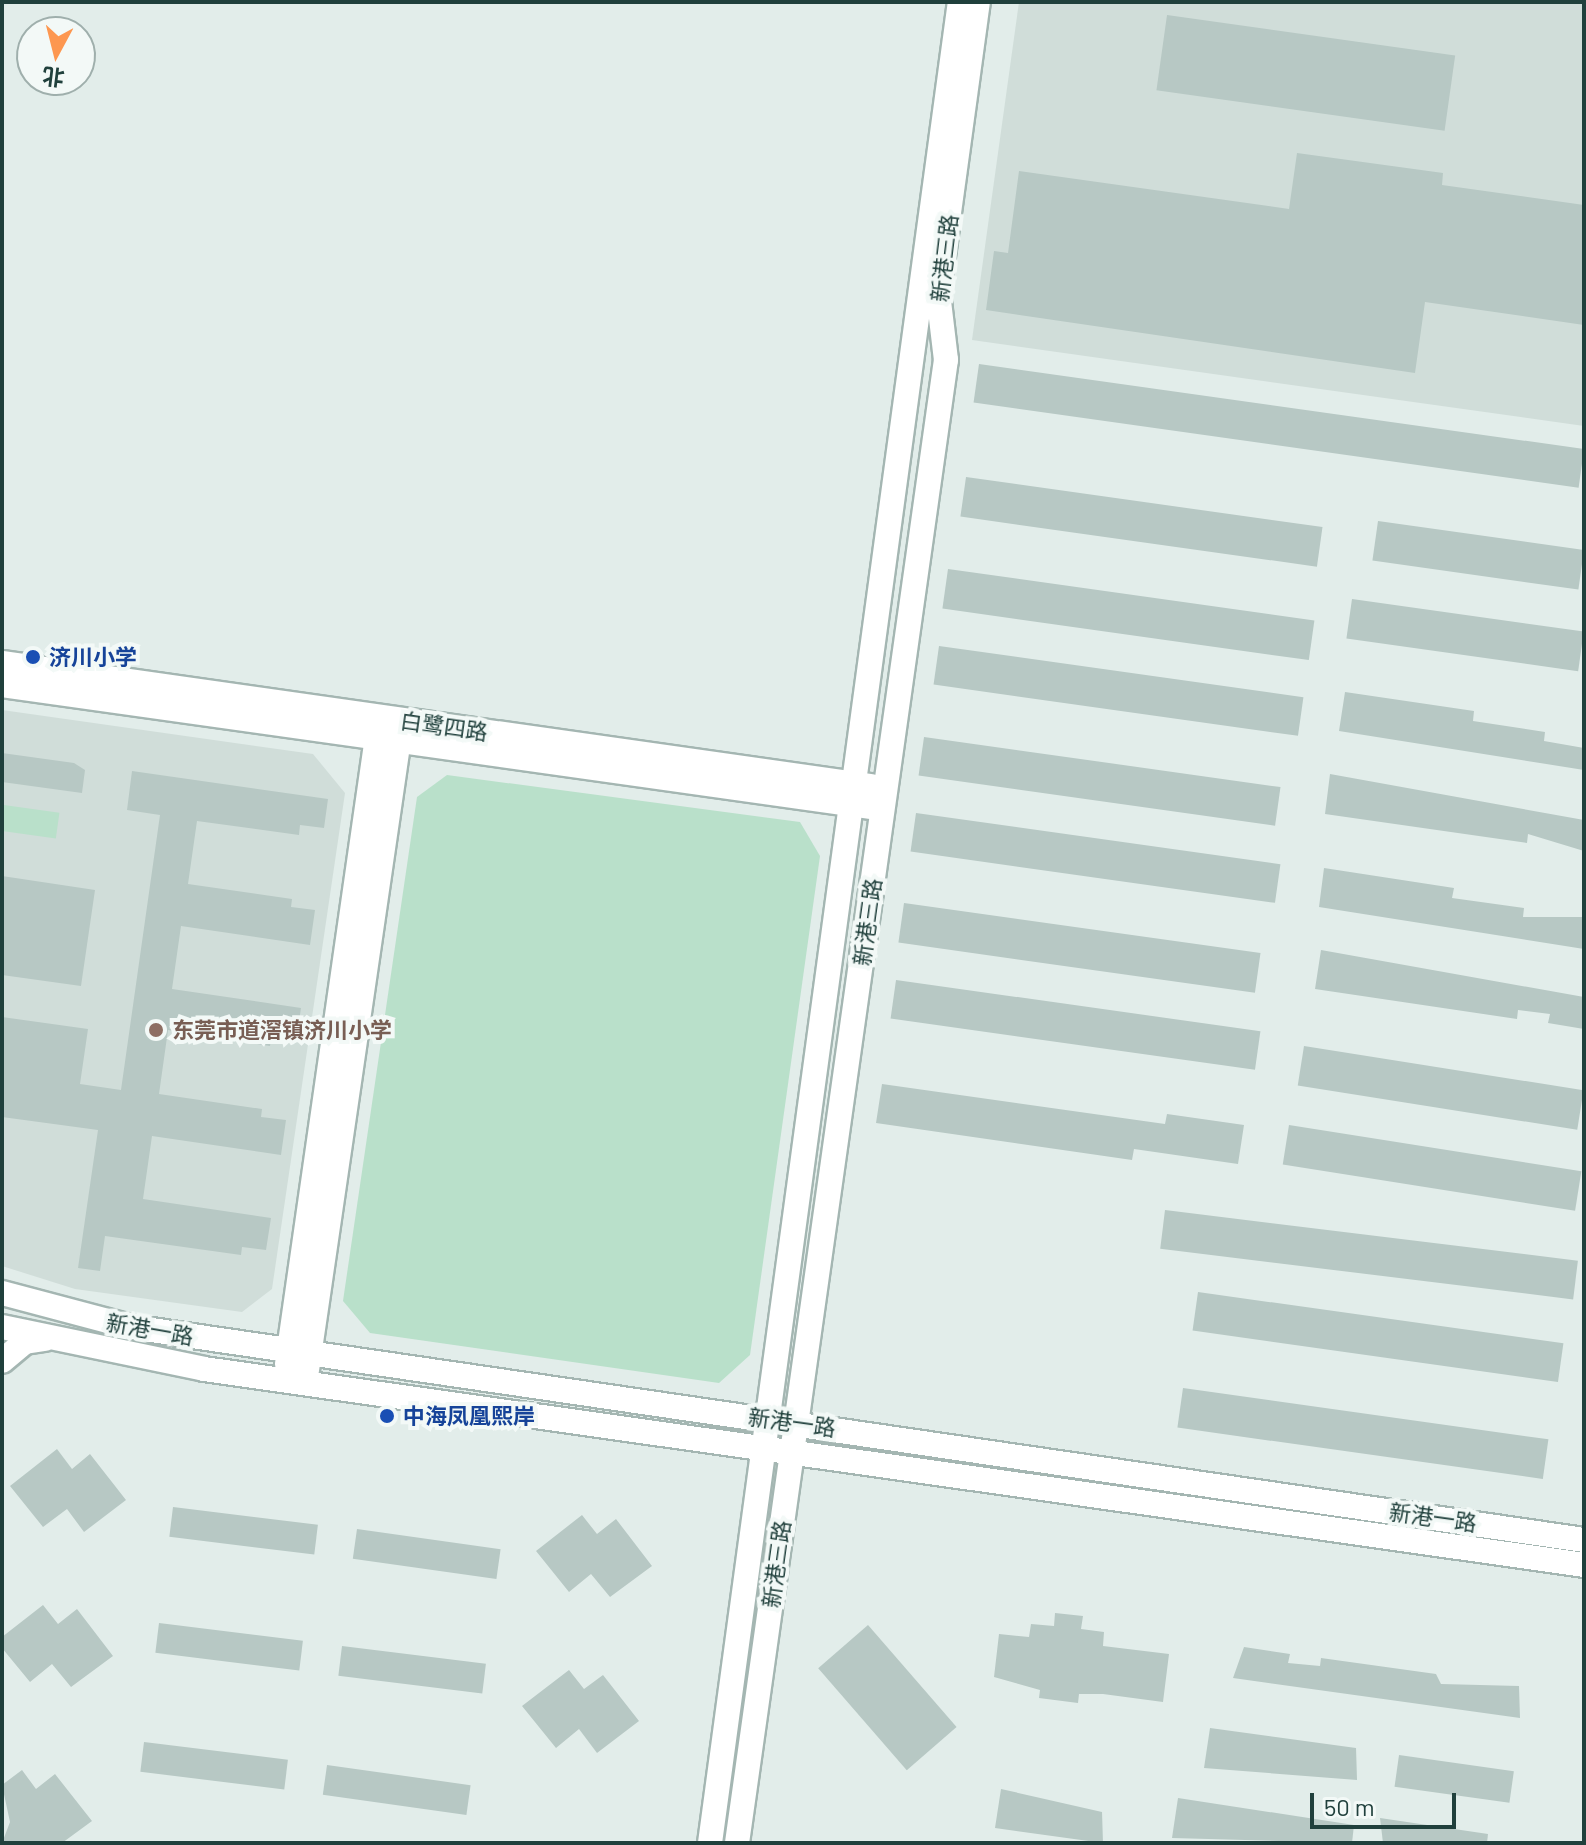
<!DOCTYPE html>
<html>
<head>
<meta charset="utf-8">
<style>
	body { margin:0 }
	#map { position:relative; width:1586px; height:1845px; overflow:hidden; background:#e2edea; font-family:Barlow,"Noto Sans SC",sans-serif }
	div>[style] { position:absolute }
	.built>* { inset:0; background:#d0ddd9 }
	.green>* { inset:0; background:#b9e0ca; transform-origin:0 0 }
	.building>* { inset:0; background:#b7c8c4; transform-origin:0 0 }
	.roads { filter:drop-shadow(2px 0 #a4b6b2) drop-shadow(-2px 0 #a4b6b2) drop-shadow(0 2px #a4b6b2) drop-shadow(0 -2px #a4b6b2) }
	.minor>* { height:24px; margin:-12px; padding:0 12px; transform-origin:12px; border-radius:12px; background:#fff }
	.dots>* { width:22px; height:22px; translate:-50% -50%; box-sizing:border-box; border:4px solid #f3f9f7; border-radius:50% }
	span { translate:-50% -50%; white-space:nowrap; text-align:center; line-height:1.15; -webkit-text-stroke:8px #f3f9f7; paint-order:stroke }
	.street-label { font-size:22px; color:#20403c }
	.transit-label { font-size:22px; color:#164399; font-weight:700 }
	.left { translate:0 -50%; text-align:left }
	.education-label { font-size:22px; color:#785e54; font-weight:700 }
	.frame { position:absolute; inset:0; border:4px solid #20403c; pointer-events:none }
	.north { position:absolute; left:16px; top:16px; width:80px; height:80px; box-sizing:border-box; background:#f3f9f7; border:2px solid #9fafac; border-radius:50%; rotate:187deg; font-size:22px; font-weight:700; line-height:32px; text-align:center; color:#20403c }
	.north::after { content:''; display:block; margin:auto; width:28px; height:36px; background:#fd9750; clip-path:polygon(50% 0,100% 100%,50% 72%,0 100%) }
	.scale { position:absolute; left:1310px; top:1793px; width:146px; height:36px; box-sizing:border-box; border:4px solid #20403c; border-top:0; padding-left:10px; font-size:24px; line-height:28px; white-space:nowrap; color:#20403c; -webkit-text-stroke:6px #f3f9f7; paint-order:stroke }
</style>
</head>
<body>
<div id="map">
	<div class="built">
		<i style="clip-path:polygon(1019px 2px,1584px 2px,1584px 426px,972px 340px)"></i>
		<i style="clip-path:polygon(2px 710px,313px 754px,345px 793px,272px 1289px,242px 1312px,75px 1289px,2px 1266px)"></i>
	</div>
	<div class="green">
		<i style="clip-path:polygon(447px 775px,800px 822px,820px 856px,750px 1355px,719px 1383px,370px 1333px,343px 1301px,417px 797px)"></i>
		<i style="left:4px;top:805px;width:56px;height:26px;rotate:8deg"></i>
	</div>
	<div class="building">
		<i style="left:1167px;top:15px;width:291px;height:76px;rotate:8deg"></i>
		<i style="clip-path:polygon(1297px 153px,1443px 173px,1442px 185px,1584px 205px,1584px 325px,1425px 302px,1415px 373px,986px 310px,994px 251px,1008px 253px,1019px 171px,1289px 209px)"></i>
		<i style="left:979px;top:364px;width:611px;height:39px;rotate:8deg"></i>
		<i style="left:966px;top:477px;width:360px;height:40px;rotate:8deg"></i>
		<i style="left:1378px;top:521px;width:208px;height:40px;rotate:8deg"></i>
		<i style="left:948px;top:569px;width:370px;height:40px;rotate:8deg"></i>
		<i style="left:1352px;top:599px;width:234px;height:40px;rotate:8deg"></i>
		<i style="left:939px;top:646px;width:368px;height:39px;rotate:8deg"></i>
		<i style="clip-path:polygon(1345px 692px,1474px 711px,1473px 721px,1545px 732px,1544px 741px,1584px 748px,1584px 770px,1339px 731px)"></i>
		<i style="left:924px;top:737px;width:360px;height:39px;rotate:8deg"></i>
		<i style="clip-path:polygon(2px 753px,74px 763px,85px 770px,82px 793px,2px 782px)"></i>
		<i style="clip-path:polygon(132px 771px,328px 799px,324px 828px,300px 825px,299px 835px,197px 821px,188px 884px,292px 899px,291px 907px,315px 910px,310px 945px,181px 926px,172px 989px,301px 1008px,296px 1042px,271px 1039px,270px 1046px,168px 1030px,159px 1094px,262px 1109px,261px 1117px,286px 1120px,281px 1155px,152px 1136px,143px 1199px,271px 1218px,266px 1250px,242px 1247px,241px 1255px,105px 1236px,100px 1271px,78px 1268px,98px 1130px,2px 1117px,2px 1017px,88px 1029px,80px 1084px,121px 1090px,160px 815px,127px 810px)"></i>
		<i style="clip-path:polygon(1330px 774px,1584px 820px,1584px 851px,1528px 834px,1527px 843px,1325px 814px)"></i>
		<i style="left:916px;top:813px;width:368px;height:39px;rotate:8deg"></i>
		<i style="clip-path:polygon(1324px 868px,1454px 888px,1452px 898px,1524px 908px,1523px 917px,1584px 917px,1584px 949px,1319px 907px)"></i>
		<i style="clip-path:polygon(2px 876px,95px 890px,81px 986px,2px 975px)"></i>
		<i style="left:904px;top:903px;width:360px;height:40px;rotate:8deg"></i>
		<i style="clip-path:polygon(1321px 950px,1584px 997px,1584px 1029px,1548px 1023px,1550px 1014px,1518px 1010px,1517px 1019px,1315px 989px)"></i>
		<i style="left:896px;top:980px;width:368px;height:39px;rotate:8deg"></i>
		<i style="left:1304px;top:1046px;width:283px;height:40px;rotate:9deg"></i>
		<i style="clip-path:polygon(882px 1084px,1165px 1124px,1167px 1114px,1244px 1125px,1238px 1164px,1134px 1149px,1132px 1160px,876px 1123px)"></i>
		<i style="left:1289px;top:1125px;width:296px;height:40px;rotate:9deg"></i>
		<i style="left:1165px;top:1210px;width:416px;height:39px;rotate:7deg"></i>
		<i style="left:1198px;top:1292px;width:369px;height:39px;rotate:8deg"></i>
		<i style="left:1183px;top:1388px;width:369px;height:40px;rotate:8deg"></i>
		<i style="clip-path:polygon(57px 1449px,72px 1469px,90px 1454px,126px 1500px,84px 1532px,67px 1509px,43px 1527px,10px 1486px)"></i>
		<i style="left:173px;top:1507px;width:146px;height:30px;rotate:7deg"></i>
		<i style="clip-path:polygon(582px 1515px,597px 1534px,616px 1519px,652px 1566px,610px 1597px,591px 1574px,569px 1592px,536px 1551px)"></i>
		<i style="left:357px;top:1529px;width:145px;height:30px;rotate:8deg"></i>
		<i style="clip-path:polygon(43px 1605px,58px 1624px,77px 1609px,113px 1656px,71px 1687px,52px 1664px,30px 1682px,2px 1648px,2px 1637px)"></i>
		<i style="clip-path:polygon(1055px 1613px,1083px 1616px,1081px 1629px,1104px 1632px,1103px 1646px,1169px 1654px,1163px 1702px,1103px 1694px,1079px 1694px,1078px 1703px,1039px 1698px,1040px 1690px,994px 1677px,999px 1634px,1029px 1637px,1031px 1624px,1054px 1626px)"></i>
		<i style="left:159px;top:1623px;width:145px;height:30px;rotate:7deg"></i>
		<i style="left:868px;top:1625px;width:135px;height:66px;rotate:49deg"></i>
		<i style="left:342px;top:1646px;width:145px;height:30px;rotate:7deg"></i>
		<i style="clip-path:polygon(1244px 1647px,1290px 1654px,1288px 1663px,1320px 1666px,1321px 1658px,1436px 1674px,1441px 1684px,1519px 1686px,1520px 1718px,1233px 1678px)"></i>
		<i style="clip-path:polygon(569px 1670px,584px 1689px,603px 1675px,639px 1721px,597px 1753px,579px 1729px,556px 1748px,522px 1706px)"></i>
		<i style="clip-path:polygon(1210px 1728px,1356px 1748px,1357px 1780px,1204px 1768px)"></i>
		<i style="left:144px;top:1742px;width:145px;height:30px;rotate:7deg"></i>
		<i style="left:1399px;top:1755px;width:116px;height:32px;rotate:8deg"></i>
		<i style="left:327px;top:1765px;width:145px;height:30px;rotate:8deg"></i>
		<i style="clip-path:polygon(22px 1770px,36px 1789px,55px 1774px,92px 1821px,62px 1843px,2px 1843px,10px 1822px,2px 1785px)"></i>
		<i style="clip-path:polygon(1001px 1789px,1102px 1812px,1103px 1843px,995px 1828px)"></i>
		<i style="clip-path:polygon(1178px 1798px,1354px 1825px,1352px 1843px,1172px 1838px)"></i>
		<i style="clip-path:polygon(1380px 1818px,1488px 1834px,1487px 1843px,1383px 1843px)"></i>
	</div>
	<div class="roads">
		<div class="minor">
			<i style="left:2px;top:663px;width:878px;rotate:8.06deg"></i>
			<i style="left:2px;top:685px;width:878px;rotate:7.99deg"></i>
			<i style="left:2px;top:1293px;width:133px;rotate:14.8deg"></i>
			<i style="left:131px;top:1327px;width:1469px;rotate:8.34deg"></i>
			<i style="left:2px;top:1327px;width:206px;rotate:11.7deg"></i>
			<i style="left:204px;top:1369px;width:1394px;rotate:8.08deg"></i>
			<i style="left:2px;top:1361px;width:30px;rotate:-40deg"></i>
			<i style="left:25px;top:1342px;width:20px;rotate:-9deg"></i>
			<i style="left:287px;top:1364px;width:648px;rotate:-81.83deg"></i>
			<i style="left:307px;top:1370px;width:652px;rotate:-81.71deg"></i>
			<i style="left:710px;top:1843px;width:1858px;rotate:-82.27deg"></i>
			<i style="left:737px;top:1843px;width:1498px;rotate:-81.98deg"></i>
			<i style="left:946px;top:360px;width:67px;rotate:-96.8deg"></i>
			<i style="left:938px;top:293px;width:294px;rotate:-82.2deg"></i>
		</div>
	</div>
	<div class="dots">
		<i style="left:33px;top:657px;background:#1a4fb4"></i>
		<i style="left:156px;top:1030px;background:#8d6e63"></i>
		<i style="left:387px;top:1416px;background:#1a4fb4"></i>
	</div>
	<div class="street-label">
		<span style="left:944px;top:258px;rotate:-83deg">新港三路</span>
		<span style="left:444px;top:726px;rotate:8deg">白鹭四路</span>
		<span style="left:867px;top:922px;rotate:-82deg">新港三路</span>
		<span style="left:150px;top:1329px;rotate:10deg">新港一路</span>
		<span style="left:792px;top:1422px;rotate:8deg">新港一路</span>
		<span style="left:1433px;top:1517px;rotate:8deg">新港一路</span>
		<span style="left:776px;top:1564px;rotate:-82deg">新港三路</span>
	</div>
	<div class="transit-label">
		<span class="left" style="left:49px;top:657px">济川小学</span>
		<span class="left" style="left:403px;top:1416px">中海凤凰熙岸</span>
	</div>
	<div class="education-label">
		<span class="left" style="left:172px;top:1030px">东莞市道滘镇济川小学</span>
	</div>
	<div class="frame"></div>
	<div class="north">北</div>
	<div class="scale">50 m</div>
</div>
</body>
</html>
